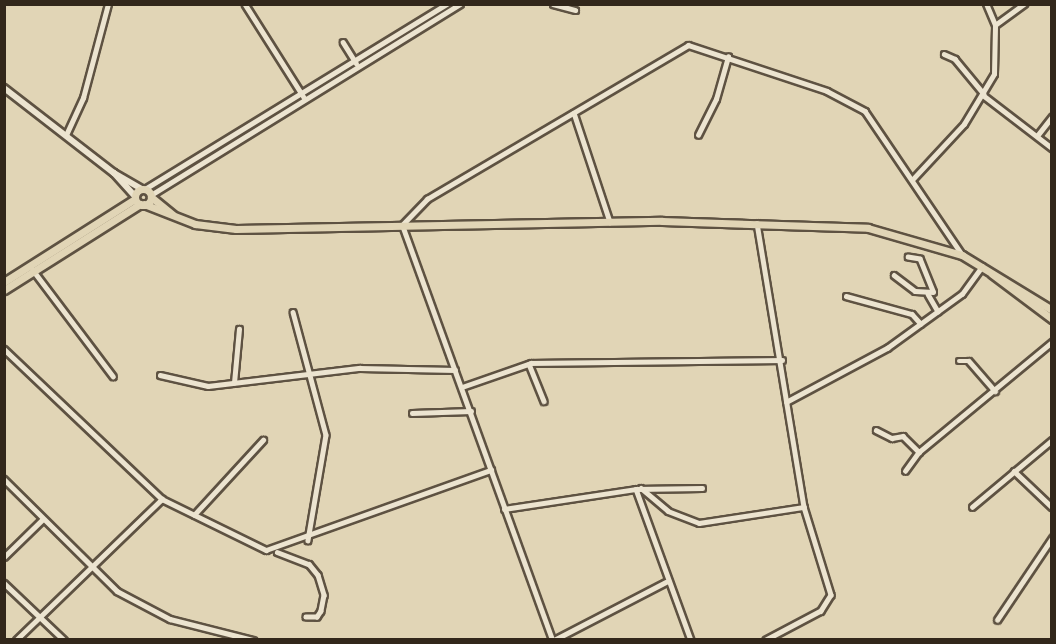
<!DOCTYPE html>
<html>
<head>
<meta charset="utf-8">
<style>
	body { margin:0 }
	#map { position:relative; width:1056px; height:644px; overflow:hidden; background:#e1d5b6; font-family:"Gentium Book Plus",serif }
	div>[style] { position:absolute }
	.roads { filter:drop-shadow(2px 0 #5e5242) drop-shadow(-2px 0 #5e5242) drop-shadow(0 2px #5e5242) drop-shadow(0 -2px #5e5242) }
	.minor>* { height:4.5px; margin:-2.25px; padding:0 2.25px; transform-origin:2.25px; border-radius:2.25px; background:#ece4d0 }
	.tertiary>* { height:5px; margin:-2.5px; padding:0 2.5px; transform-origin:2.5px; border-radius:2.5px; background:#ece4d0 }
	.secondary>* { height:6px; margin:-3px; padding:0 3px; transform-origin:3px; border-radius:3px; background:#ece4d0 }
	.primary>* { height:7px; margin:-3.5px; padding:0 3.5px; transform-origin:3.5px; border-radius:3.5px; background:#e1d5b6 }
	.primary>.ring { margin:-3.5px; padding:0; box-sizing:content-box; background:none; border:7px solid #e1d5b6; border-radius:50% }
	span { translate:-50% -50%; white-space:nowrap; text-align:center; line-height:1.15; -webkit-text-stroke:5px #ece4d0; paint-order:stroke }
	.frame { position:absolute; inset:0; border:6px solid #32271b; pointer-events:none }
</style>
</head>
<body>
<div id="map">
	<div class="roads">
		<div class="minor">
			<i style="left:245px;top:4px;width:112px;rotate:57.7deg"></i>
			<i style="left:553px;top:4px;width:23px;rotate:15deg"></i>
			<i style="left:995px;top:25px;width:36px;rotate:-36deg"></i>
			<i style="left:343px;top:42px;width:25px;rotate:58deg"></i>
			<i style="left:944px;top:54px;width:12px;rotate:24deg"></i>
			<i style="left:955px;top:59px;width:45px;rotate:50.4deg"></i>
			<i style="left:983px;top:95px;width:87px;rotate:37.5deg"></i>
			<i style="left:574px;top:113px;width:115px;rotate:71.7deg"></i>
			<i style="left:66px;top:135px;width:41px;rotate:-65.3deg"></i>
			<i style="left:83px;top:98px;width:97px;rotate:-75.1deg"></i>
			<i style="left:698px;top:135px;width:40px;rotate:-63.4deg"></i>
			<i style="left:716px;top:99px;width:44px;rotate:-74.1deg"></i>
			<i style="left:1037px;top:136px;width:24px;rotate:-52deg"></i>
			<i style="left:912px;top:180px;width:76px;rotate:-47.1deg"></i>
			<i style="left:964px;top:124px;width:58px;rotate:-59deg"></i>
			<i style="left:994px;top:74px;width:49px;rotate:-88.8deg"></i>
			<i style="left:995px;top:25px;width:23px;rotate:-113deg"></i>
			<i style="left:145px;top:189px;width:354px;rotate:-31.5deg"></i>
			<i style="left:151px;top:195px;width:363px;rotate:-31.7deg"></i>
			<i style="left:757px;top:223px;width:288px;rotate:80.6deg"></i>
			<i style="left:804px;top:507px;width:92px;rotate:72.9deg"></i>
			<i style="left:831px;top:595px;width:19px;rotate:122deg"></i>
			<i style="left:821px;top:611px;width:62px;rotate:152.2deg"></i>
			<i style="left:402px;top:225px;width:36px;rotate:-46deg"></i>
			<i style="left:427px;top:199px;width:303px;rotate:-30.5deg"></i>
			<i style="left:688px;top:45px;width:146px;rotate:18.3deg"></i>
			<i style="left:827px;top:91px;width:43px;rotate:27.8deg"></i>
			<i style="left:865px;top:111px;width:173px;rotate:55.9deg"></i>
			<i style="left:33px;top:270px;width:133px;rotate:53deg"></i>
			<i style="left:894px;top:275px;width:26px;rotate:37deg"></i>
			<i style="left:915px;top:291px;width:18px;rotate:3deg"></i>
			<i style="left:933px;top:292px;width:35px;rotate:-112deg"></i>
			<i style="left:920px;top:259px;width:12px;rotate:-171deg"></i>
			<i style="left:928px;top:294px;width:20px;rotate:60deg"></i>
			<i style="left:846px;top:296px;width:68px;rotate:15.3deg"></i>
			<i style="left:912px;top:314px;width:13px;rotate:48deg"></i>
			<i style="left:293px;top:312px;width:127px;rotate:75deg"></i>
			<i style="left:326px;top:435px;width:107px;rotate:99.7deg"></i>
			<i style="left:4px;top:349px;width:218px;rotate:43.5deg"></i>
			<i style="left:162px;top:499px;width:116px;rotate:26.1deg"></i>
			<i style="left:266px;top:550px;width:239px;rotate:-19.6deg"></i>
			<i style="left:959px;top:361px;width:10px"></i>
			<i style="left:969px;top:361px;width:40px;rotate:49deg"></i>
			<i style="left:529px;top:364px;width:40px;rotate:68deg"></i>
			<i style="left:160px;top:375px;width:49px;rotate:12.9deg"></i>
			<i style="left:208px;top:386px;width:153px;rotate:-6.8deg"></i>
			<i style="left:360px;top:368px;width:95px;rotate:1.2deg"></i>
			<i style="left:234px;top:383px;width:54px;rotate:-84.7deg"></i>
			<i style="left:462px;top:387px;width:73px;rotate:-19.2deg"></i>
			<i style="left:531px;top:363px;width:251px;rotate:-0.7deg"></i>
			<i style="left:786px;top:402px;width:115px;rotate:-28.1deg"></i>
			<i style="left:887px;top:348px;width:92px;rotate:-35.8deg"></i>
			<i style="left:962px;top:294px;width:34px;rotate:-54deg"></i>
			<i style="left:412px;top:413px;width:59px;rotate:-1.9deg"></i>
			<i style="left:876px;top:430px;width:18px;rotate:27deg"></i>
			<i style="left:892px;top:438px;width:11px;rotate:-10deg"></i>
			<i style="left:903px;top:436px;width:23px;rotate:45deg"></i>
			<i style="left:905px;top:471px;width:24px;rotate:-54deg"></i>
			<i style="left:919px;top:452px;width:173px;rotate:-39.6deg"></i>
			<i style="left:1014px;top:471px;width:52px;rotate:43.5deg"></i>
			<i style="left:4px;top:479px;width:159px;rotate:44.7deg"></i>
			<i style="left:117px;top:591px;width:60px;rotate:27.8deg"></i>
			<i style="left:170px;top:619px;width:86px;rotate:14.2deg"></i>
			<i style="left:641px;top:488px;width:35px;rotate:40deg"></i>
			<i style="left:668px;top:511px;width:33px;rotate:21deg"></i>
			<i style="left:699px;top:523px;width:106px;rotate:-8.7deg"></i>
			<i style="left:636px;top:489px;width:161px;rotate:70deg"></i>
			<i style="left:972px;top:507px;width:104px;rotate:-39.9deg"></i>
			<i style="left:504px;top:509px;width:134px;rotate:-8.6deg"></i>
			<i style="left:636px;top:489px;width:66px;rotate:-0.9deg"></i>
			<i style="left:194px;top:515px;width:102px;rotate:-47.4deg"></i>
			<i style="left:277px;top:552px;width:34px;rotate:21deg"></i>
			<i style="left:309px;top:564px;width:14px;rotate:51deg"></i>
			<i style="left:318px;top:575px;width:21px;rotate:73deg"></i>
			<i style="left:324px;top:595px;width:16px;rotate:101deg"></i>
			<i style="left:321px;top:611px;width:7px;rotate:124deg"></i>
			<i style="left:317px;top:617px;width:11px;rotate:180deg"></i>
			<i style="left:4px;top:557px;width:54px;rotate:-44.3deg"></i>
			<i style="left:4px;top:583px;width:83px;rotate:43.5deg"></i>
			<i style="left:997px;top:620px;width:99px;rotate:-56.1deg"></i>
			<i style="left:16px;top:640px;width:203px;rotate:-44deg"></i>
			<i style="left:554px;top:640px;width:126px;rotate:-27.4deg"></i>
		</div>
		<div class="tertiary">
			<i style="left:402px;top:225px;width:441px;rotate:70.1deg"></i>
		</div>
		<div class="secondary">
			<i style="left:4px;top:88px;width:139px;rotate:37.7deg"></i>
			<i style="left:114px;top:173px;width:31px;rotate:48deg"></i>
			<i style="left:114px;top:173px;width:32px;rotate:30deg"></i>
		</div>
		<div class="primary">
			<i class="ring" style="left:135px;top:189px;width:9px;height:9px"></i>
			<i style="left:151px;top:197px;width:28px;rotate:39deg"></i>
			<i style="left:144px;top:204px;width:55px;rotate:21.4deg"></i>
			<i style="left:195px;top:224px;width:41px;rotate:7deg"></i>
			<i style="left:236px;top:229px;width:426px;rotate:-1.1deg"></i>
			<i style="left:662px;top:221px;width:206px;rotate:1.9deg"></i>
			<i style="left:868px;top:228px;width:98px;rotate:16deg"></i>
			<i style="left:962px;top:255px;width:105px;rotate:31.4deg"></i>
			<i style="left:992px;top:274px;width:75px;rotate:36.9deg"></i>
			<i style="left:4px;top:282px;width:155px;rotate:-32.4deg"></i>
			<i style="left:4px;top:290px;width:161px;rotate:-32.3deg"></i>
		</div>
	</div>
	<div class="frame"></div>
</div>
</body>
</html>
